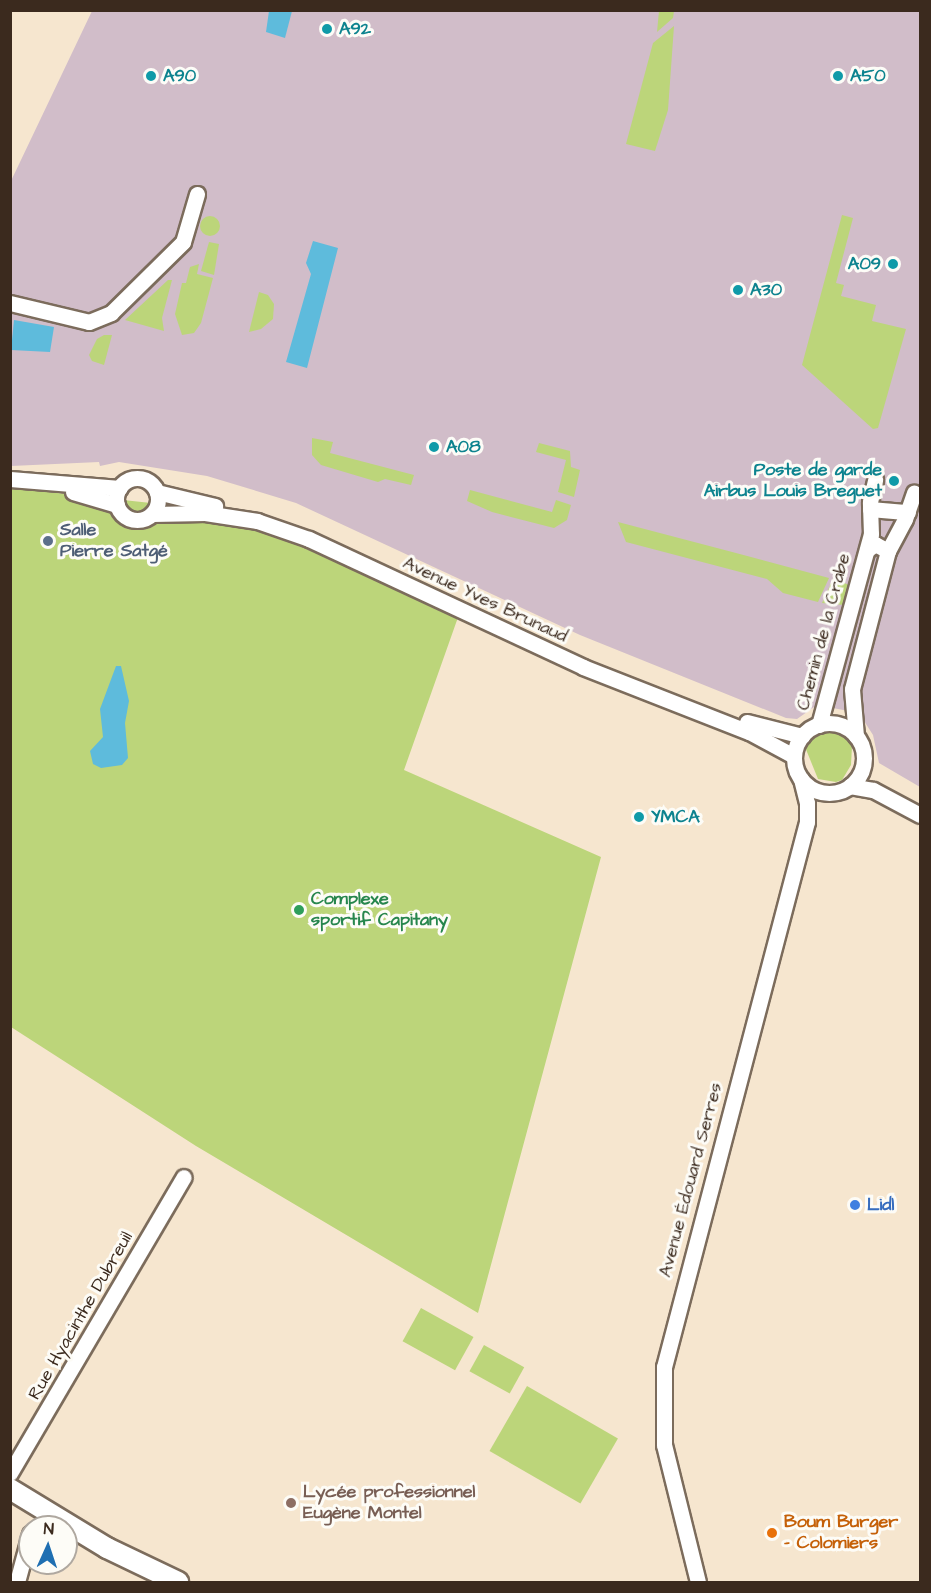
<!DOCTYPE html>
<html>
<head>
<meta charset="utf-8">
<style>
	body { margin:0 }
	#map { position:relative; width:931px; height:1593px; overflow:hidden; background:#f6e6cf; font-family:"Architects Daughter",sans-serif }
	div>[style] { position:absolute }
	.industrial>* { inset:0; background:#d1bdc9 }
	.green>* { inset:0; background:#bcd57a; transform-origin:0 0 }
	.round { border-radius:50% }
	.water>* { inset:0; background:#5ebbdc }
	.roads { filter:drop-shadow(2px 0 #7c6c5c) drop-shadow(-2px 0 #7c6c5c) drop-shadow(0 2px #7c6c5c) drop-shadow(0 -2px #7c6c5c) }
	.minor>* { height:15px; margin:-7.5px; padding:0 7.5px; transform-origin:7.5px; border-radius:7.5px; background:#fff }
	.minor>.ring { margin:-7.5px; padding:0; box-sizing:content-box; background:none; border:15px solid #fff; border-radius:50% }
	.major>* { height:20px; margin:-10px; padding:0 10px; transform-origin:10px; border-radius:10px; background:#fff }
	.dots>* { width:16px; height:16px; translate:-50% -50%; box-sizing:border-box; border:3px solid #fdfcf7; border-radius:50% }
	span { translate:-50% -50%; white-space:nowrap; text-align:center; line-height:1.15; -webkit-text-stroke:6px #fdfcf7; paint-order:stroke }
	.culture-label { font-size:18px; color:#0d838f; font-weight:700 }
	.left { translate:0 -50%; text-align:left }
	.right { translate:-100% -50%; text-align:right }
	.service-label { font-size:18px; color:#4e5e75; font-weight:700 }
	.street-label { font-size:18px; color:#3b2a1e }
	.leisure-label { font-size:18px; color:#27864d; font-weight:700 }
	.shop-label { font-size:18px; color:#366cbe; font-weight:700 }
	.education-label { font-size:18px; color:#785e54; font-weight:700 }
	.food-label { font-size:18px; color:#c56008; font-weight:700 }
	.frame { position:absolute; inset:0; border:12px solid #3b2a1e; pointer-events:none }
	.north { position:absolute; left:18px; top:1515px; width:60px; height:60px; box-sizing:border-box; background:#fdfcf7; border:2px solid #afa8a0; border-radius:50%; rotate:3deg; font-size:16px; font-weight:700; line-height:24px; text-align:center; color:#3b2a1e }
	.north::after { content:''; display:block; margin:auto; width:21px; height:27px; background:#1f6fb2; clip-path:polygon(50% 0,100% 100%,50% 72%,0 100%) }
</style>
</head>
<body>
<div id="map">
	<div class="industrial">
		<i style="clip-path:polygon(92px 11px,920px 11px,920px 787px,879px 763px,873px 735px,859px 713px,817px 705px,797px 719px,786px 718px,580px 635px,296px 503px,207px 476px,119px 462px,100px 466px,99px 462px,11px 466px,10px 183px)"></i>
	</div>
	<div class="green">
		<i style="clip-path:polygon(659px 11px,674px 11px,673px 18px,657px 32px)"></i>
		<i style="clip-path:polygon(674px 26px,668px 110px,655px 151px,626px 144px,653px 43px)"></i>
		<i style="clip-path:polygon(842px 215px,853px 218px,836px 283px,844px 285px,841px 296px,876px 305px,872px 321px,906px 329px,878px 428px,873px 429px,802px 365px)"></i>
		<i class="round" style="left:200px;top:216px;width:20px;height:20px"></i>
		<i style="clip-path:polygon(209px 242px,219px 244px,214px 275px,201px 271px)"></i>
		<i style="clip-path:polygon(199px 264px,197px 274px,213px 278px,201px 323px,194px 333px,182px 335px,175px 314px,182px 283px,186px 283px,190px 267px)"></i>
		<i style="clip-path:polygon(168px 280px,172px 280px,162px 318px,164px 331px,125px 320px)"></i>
		<i style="clip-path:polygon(259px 292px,268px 295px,274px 304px,273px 319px,261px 329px,249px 332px)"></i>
		<i style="clip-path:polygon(104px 335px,112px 335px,104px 365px,92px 361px,89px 355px,97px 339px)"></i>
		<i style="clip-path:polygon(312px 438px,333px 442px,330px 453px,414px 475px,411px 485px,385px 479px,378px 482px,321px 465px,312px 455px)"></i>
		<i style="clip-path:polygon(539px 443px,570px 451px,571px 467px,580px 470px,574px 497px,558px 492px,566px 460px,536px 452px)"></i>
		<i style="clip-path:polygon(10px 488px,217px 510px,462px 606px,404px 770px,601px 857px,478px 1313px,196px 1146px,11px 1027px)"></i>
		<i style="clip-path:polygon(470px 490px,552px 512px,556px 500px,571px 505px,567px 520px,554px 528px,492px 512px,467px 501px)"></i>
		<i style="clip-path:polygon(618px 522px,736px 553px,829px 578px,818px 602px,783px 593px,767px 579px,626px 542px)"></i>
		<i style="clip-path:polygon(833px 579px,855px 587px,844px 605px,822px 603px)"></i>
		<i style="clip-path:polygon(828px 728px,845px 732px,852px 746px,851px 765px,842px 780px,836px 782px,818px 779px,805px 747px,815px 733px)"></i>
		<i style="left:421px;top:1308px;width:60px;height:38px;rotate:29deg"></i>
		<i style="left:484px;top:1345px;width:46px;height:30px;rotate:29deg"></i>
		<i style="left:527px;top:1386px;width:105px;height:75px;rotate:30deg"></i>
	</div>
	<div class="water">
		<i style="clip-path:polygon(269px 11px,292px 11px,285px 38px,266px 32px)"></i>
		<i style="clip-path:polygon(313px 241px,338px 248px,307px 368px,286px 362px,311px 274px,306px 263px)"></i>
		<i style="clip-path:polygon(14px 320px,54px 327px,50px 352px,11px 350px)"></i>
		<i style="clip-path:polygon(116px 666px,121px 666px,129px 701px,125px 723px,128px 758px,122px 765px,101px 768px,93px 764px,90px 751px,103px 737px,100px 709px)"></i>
	</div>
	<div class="roads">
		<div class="minor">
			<i style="left:10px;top:303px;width:81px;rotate:13.5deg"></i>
			<i style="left:89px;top:322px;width:24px;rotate:-22deg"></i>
			<i style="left:111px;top:313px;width:101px;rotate:-44.6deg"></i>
			<i style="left:183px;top:242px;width:50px;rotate:-73.7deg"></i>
			<i class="ring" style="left:116px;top:478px;width:27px;height:27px"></i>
			<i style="left:10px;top:479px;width:110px;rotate:4.7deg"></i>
			<i style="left:73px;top:492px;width:46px;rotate:16.5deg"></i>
			<i style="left:157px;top:492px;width:60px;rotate:13.6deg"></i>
			<i style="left:870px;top:509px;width:38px;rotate:5deg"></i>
			<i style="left:152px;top:514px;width:53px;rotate:-1.1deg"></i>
			<i style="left:205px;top:513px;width:53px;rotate:8.7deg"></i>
			<i style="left:257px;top:521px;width:55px;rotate:19.1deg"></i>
			<i style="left:309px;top:539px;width:302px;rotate:25deg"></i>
			<i style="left:583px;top:667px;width:178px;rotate:21.4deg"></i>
			<i style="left:749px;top:732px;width:51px;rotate:28.1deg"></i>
			<i style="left:888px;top:551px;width:36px;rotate:-62deg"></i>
			<i style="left:905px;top:519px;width:28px;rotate:-71deg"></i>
			<i style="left:747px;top:722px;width:57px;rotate:14.3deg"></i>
			<i class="ring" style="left:794px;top:723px;width:55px;height:55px"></i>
			<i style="left:819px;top:725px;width:198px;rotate:-74.8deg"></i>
			<i style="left:871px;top:534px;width:32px;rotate:-92deg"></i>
			<i style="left:870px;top:502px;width:23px;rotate:-77deg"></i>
			<i style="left:856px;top:736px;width:47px;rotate:-94.9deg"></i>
			<i style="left:852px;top:689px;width:143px;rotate:-75.4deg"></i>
			<i style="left:888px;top:551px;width:15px;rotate:-152deg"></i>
			<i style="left:875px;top:544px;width:10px;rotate:143deg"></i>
			<i style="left:850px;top:786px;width:23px;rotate:10deg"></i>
			<i style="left:873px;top:790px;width:53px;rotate:28deg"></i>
			<i style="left:10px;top:1473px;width:343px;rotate:-59.6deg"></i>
			<i style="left:17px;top:1582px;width:50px;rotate:-74.8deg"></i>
			<i style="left:698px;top:1582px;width:141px;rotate:-103.9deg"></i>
			<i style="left:664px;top:1445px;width:78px;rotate:-90deg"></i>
			<i style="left:664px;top:1367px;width:563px;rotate:-75.3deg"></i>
			<i style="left:807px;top:822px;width:19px;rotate:-90deg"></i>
			<i style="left:807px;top:803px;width:25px;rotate:-104deg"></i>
		</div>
		<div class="major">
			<i style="left:10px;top:1489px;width:114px;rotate:31.3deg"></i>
			<i style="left:107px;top:1548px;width:79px;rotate:25.6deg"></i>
		</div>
	</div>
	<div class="dots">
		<i style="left:327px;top:29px;background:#0f9aa8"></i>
		<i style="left:151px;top:76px;background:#0f9aa8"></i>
		<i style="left:838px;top:76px;background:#0f9aa8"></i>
		<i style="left:893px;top:264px;background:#0f9aa8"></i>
		<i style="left:738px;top:290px;background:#0f9aa8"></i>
		<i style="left:434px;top:447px;background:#0f9aa8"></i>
		<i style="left:894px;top:481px;background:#0f9aa8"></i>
		<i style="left:48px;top:541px;background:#5c6f8a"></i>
		<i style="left:639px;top:817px;background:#0f9aa8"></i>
		<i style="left:299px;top:910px;background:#2e9e5b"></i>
		<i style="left:855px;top:1205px;background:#3f7fe0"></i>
		<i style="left:291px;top:1503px;background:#8d6e63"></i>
		<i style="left:772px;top:1533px;background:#e8710a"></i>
	</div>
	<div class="culture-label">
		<span class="left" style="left:339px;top:29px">A92</span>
		<span class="left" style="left:163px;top:76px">A90</span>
		<span class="left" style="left:850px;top:76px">A50</span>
		<span class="right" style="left:881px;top:264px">A09</span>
		<span class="left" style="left:750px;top:290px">A30</span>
		<span class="left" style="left:446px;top:447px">A08</span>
		<span class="right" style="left:882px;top:481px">Poste de garde<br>Airbus Louis Breguet</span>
		<span class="left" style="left:651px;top:817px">YMCA</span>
	</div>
	<div class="service-label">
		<span class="left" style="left:60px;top:541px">Salle<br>Pierre Satgé</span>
	</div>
	<div class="street-label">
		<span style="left:485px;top:600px;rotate:25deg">Avenue Yves Brunaud</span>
		<span style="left:824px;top:632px;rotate:-75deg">Chemin de la Crabe</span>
		<span style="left:691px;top:1180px;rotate:-75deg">Avenue Édouard Serres</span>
		<span style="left:81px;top:1316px;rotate:-60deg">Rue Hyacinthe Dubreuil</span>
	</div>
	<div class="leisure-label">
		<span class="left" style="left:311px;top:910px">Complexe<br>sportif Capitany</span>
	</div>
	<div class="shop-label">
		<span class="left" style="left:867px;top:1205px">Lidl</span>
	</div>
	<div class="education-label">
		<span class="left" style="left:303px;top:1503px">Lycée professionnel<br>Eugène Montel</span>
	</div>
	<div class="food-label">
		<span class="left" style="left:784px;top:1533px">Boum Burger<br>- Colomiers</span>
	</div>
	<div class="frame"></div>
	<div class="north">N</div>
</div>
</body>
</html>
